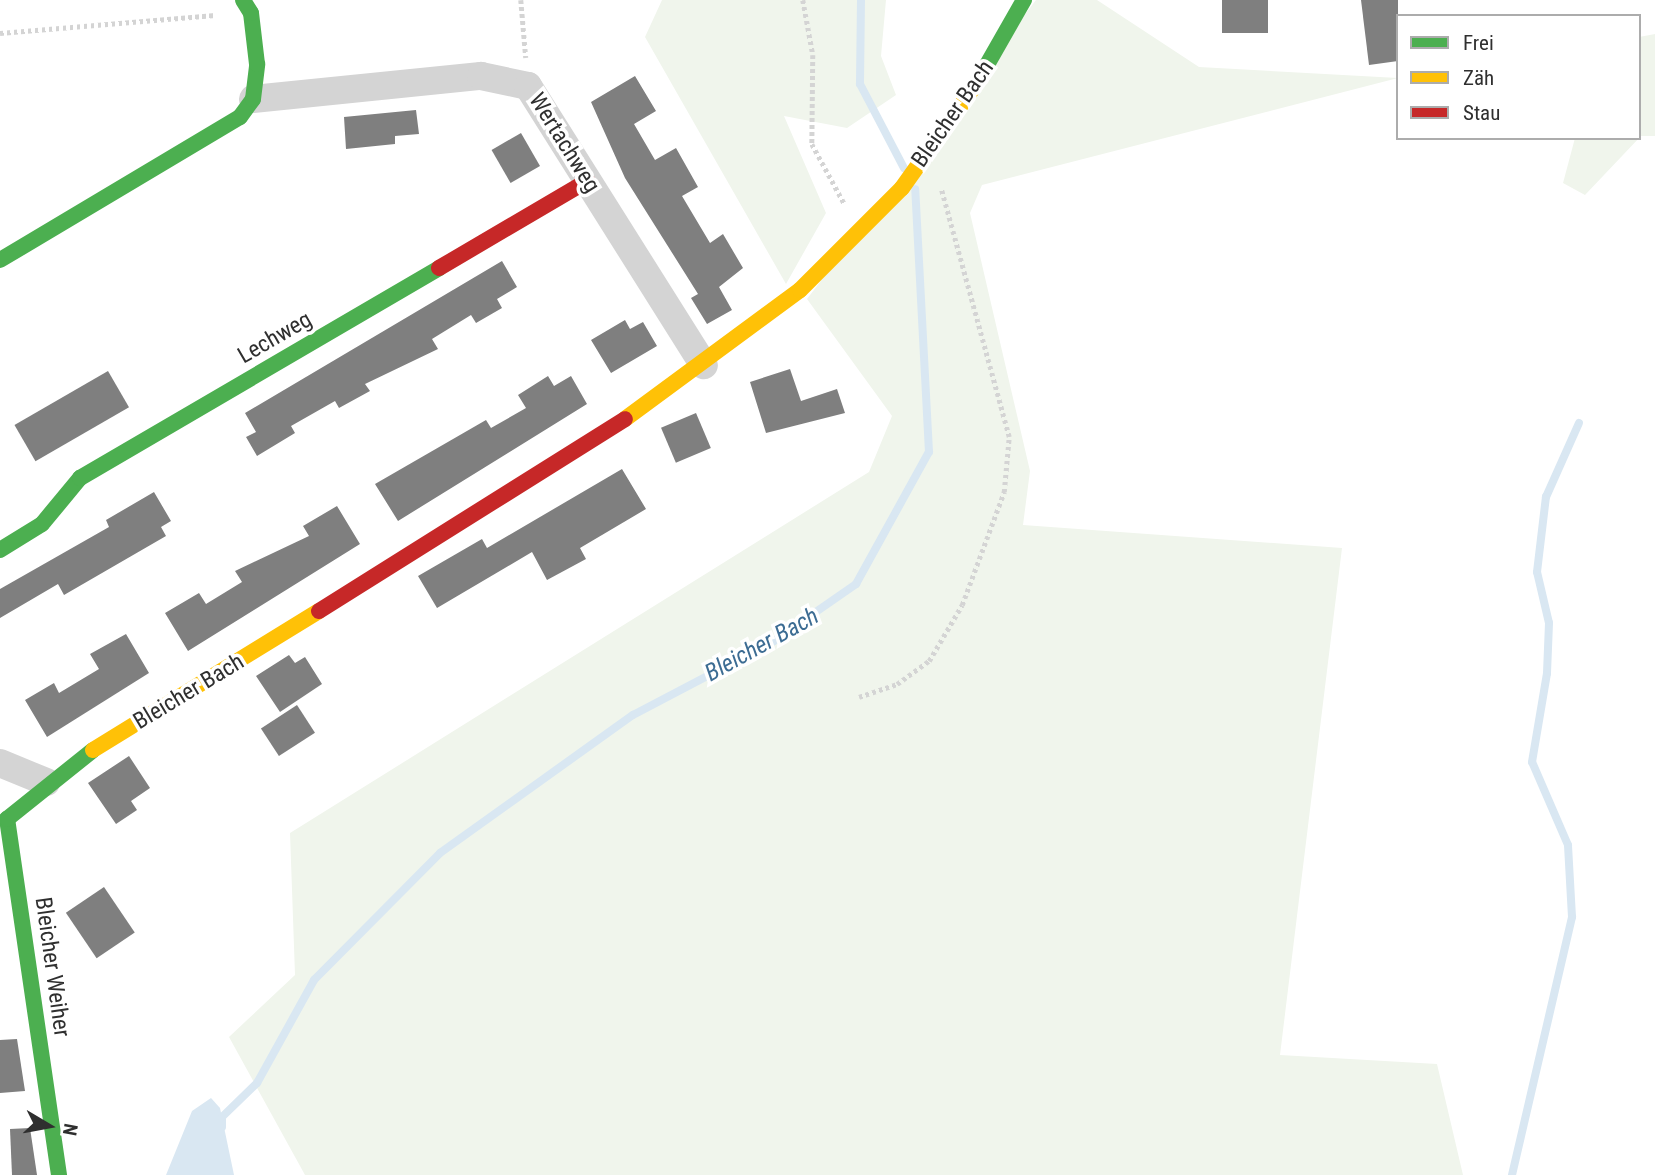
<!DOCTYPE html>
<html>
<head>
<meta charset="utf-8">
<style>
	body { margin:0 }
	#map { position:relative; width:1655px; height:1175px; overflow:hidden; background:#fff; font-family:"Roboto Condensed",sans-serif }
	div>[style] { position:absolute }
	.green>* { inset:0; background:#f0f5ec }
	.water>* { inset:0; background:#d9e7f2 }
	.stream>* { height:8px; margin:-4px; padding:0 4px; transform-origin:4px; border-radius:4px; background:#d9e7f2 }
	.building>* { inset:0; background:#7f7f7f; transform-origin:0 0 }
	.path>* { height:4.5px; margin-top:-2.25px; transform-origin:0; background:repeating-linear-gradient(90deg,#d4d4d4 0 3.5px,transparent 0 7px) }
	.street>* { height:28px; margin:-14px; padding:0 14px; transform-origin:14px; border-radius:14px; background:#d4d4d4 }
	.fast>* { height:16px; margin:-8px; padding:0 8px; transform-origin:8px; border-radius:8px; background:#4caf50 }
	.slow>* { height:16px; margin:-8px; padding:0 8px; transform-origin:8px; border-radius:8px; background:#ffc107 }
	.jam>* { height:16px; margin:-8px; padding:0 8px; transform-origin:8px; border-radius:8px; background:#c62828 }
	span { translate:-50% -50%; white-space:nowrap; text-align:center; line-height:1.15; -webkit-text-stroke:7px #fff; paint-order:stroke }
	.street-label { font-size:23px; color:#2f2f2f }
	.water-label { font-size:24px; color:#3c6c93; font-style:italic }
	.legend { position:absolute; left:1396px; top:14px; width:245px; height:126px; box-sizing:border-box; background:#fff; border:2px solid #acacac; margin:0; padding:9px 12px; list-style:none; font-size:21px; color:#2f2f2f }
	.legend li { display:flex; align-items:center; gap:14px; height:35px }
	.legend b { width:35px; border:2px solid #acacac }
	.north { position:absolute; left:14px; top:1091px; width:70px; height:70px; -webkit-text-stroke:5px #fff; paint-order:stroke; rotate:100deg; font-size:19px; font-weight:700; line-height:28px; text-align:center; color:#2f2f2f }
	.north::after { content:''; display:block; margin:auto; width:24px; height:32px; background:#2f2f2f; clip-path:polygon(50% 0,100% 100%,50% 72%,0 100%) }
</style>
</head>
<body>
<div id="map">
	<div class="green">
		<i style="clip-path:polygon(662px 0,886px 0,881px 56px,896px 95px,847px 128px,784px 116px,826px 213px,786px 284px,645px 37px)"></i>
		<i style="clip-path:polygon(1036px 0,1097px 0,1199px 67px,1398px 78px,982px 185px,970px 213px,1030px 471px,1023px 525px,1342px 548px,1280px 1055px,1437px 1064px,1463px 1175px,305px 1175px,229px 1037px,295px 975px,290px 833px,869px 472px,892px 416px,807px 299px)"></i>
		<i style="clip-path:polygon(1655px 34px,1655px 136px,1641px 136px,1585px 195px,1563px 183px,1575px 138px,1639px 138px,1639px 37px)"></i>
	</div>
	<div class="water">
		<i style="clip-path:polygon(211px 1098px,220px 1108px,234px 1175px,166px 1175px,192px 1111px)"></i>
	</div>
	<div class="stream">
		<i style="left:861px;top:0;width:84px;rotate:90.7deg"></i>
		<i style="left:860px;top:84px;width:95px;rotate:62.4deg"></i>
		<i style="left:222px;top:1127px;width:10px;rotate:-90deg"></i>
		<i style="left:222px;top:1117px;width:49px;rotate:-44.2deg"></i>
		<i style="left:257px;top:1083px;width:118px;rotate:-61deg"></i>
		<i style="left:314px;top:980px;width:179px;rotate:-45.2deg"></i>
		<i style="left:440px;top:853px;width:237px;rotate:-35.6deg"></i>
		<i style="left:633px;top:715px;width:159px;rotate:-27.7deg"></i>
		<i style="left:774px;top:641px;width:100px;rotate:-34.8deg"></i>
		<i style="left:856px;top:584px;width:151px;rotate:-61.1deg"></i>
		<i style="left:929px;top:452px;width:263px;rotate:-93deg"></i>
		<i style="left:1512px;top:1175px;width:265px;rotate:-76.9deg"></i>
		<i style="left:1572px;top:917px;width:72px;rotate:-93.2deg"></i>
		<i style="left:1568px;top:845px;width:90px;rotate:-113.4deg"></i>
		<i style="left:1532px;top:762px;width:90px;rotate:-80.4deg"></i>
		<i style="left:1547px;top:673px;width:50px;rotate:-87.7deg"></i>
		<i style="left:1549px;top:623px;width:52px;rotate:-103.2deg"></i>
		<i style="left:1537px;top:572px;width:76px;rotate:-83.2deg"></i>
		<i style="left:1546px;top:497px;width:81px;rotate:-66deg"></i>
	</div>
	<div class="building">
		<i style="left:1222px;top:0;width:46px;height:33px"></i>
		<i style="clip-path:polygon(1361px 0,1398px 0,1398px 61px,1369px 65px)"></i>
		<i style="clip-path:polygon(635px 76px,656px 111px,634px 124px,655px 160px,676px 148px,698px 187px,682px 196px,710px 243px,723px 234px,743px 268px,719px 287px,732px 310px,707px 324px,691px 298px,698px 294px,625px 178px,591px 102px)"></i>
		<i style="clip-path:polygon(416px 110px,419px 134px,395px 136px,395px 144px,346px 149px,344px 117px)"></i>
		<i style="left:521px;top:133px;width:38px;height:34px;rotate:60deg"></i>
		<i style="clip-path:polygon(502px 261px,517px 287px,497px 299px,502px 308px,476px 323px,471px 315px,432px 339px,438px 349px,365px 384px,370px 391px,339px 408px,335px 401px,291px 426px,295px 433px,257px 456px,246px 437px,256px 432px,245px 413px)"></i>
		<i style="clip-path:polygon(625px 320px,630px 329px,643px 322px,657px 346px,611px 373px,591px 340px)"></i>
		<i style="clip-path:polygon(790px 369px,801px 401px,837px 389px,845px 413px,766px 433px,750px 382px)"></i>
		<i style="left:108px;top:371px;width:42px;height:108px;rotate:60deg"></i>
		<i style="clip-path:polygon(548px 376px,554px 386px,571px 376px,587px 404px,398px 521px,375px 484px,486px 420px,491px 428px,526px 408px,518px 395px)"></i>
		<i style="left:696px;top:413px;width:38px;height:38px;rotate:67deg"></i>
		<i style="clip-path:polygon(622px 469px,646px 509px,580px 548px,586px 559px,547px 580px,532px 552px,437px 608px,418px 576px,482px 539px,487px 548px)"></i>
		<i style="clip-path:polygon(154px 492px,171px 521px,161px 527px,166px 536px,64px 595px,58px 584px,0 618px,0 589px,109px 527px,106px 520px)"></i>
		<i style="clip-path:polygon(337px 506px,360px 544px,188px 651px,165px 613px,199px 593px,206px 604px,242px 582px,235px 571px,309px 536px,303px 526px)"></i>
		<i style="clip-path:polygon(126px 634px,149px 673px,47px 737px,25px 700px,54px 683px,59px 693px,99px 669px,90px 654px)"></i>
		<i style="clip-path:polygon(289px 655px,295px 663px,305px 657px,322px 684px,280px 712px,256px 676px)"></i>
		<i style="left:297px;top:705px;width:33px;height:43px;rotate:57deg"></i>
		<i style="clip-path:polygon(129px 756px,150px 788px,131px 801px,137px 810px,116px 824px,88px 783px)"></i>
		<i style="left:104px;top:887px;width:55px;height:46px;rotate:56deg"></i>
		<i style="clip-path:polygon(17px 1039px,25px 1091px,0 1093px,0 1040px)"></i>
		<i style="clip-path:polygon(30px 1128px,37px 1175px,12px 1175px,10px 1129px)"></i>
	</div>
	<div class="path">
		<i style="left:521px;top:0;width:58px;rotate:85.1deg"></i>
		<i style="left:803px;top:0;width:56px;rotate:79.7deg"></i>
		<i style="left:813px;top:55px;width:89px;rotate:90.6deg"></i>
		<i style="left:812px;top:144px;width:67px;rotate:61.5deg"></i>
		<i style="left:0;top:33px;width:216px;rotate:-4.8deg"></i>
		<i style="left:859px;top:697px;width:40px;rotate:-18.9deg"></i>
		<i style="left:897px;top:684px;width:39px;rotate:-36deg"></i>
		<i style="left:929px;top:661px;width:65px;rotate:-59.5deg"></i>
		<i style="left:962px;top:605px;width:121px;rotate:-69.6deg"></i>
		<i style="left:1004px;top:492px;width:55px;rotate:-84.8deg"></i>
		<i style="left:1009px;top:437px;width:257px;rotate:-105.3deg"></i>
	</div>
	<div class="street">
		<i style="left:253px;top:99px;width:229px;rotate:-5.8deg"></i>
		<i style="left:481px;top:76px;width:48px;rotate:12deg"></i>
		<i style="left:528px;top:86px;width:330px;rotate:57.8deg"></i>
		<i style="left:0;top:763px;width:50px;rotate:22.4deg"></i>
	</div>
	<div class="fast">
		<i style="left:976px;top:84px;width:97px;rotate:-60.3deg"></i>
		<i style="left:0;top:260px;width:279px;rotate:-30.8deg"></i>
		<i style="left:240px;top:117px;width:22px;rotate:-54deg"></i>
		<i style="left:253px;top:99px;width:35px;rotate:-83deg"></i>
		<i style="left:257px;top:64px;width:51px;rotate:-96.7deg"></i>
		<i style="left:251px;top:13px;width:15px;rotate:-122deg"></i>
		<i style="left:0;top:550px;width:49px;rotate:-31.8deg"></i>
		<i style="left:42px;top:524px;width:60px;rotate:-50.4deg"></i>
		<i style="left:80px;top:478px;width:416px;rotate:-30.3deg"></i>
		<i style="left:59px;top:1175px;width:360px;rotate:-98.3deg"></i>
		<i style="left:7px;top:819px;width:110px;rotate:-38.7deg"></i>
	</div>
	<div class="slow">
		<i style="left:625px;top:419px;width:217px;rotate:-36.4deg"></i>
		<i style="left:800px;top:290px;width:144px;rotate:-45deg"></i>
		<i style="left:902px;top:188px;width:128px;rotate:-54.6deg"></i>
		<i style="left:93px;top:750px;width:265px;rotate:-31.6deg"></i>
	</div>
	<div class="jam">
		<i style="left:439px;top:268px;width:172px;rotate:-30.4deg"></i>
		<i style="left:319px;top:611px;width:361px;rotate:-32.1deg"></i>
	</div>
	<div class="street-label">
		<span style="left:953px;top:114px;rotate:-55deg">Bleicher Bach</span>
		<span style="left:564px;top:143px;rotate:58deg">Wertachweg</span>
		<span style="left:275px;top:338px;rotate:-30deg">Lechweg</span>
		<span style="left:189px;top:692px;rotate:-31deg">Bleicher Bach</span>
		<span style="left:52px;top:967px;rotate:82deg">Bleicher Weiher</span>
	</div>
	<div class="water-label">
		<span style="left:762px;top:645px;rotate:-29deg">Bleicher Bach</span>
	</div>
	<ul class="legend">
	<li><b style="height:9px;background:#4caf50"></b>Frei</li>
	<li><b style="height:9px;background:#ffc107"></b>Zäh</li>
	<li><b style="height:9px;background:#c62828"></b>Stau</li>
	</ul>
	<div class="north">N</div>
</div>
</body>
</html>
